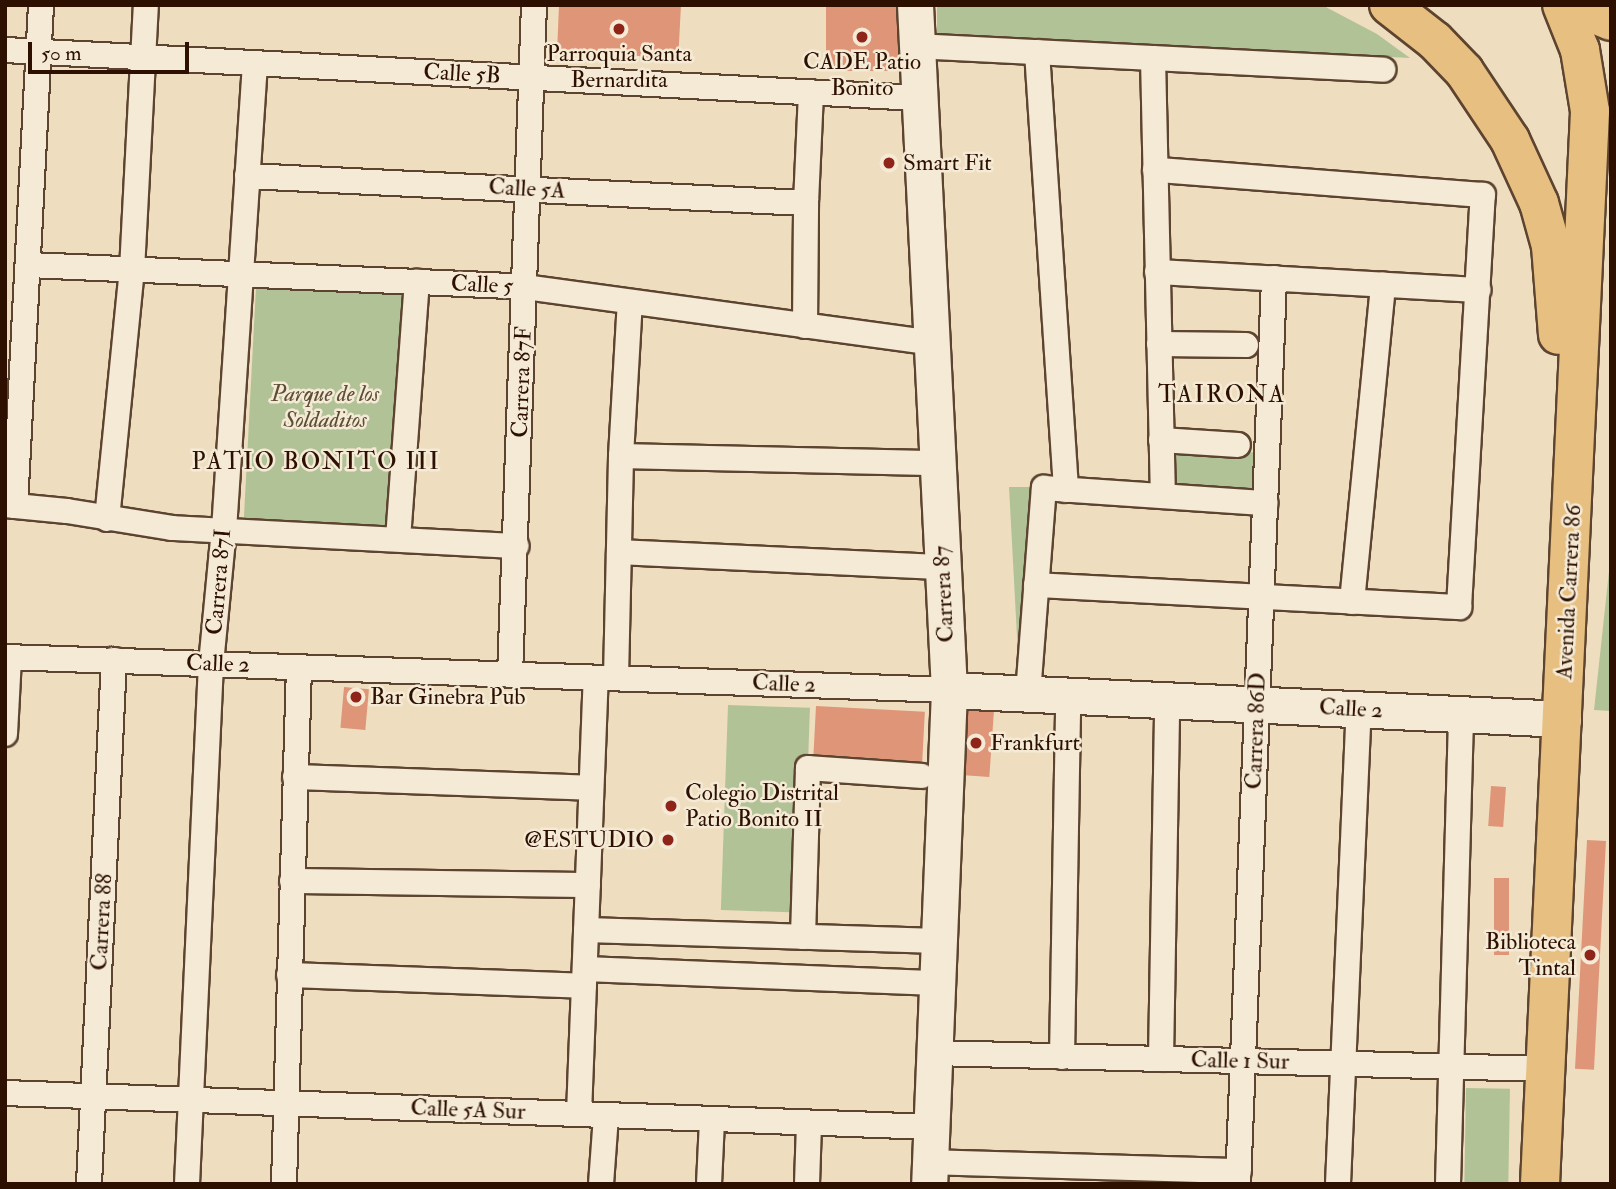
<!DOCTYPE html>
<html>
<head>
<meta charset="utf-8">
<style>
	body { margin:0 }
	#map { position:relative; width:1616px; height:1189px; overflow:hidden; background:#eedebf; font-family:"IM FELL Double Pica",serif }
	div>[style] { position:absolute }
	.green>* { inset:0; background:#b2c297; transform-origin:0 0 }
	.building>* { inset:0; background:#df9578; transform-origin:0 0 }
	.roads { filter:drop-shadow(2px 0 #5d4430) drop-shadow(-2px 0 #5d4430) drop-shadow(0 2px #5d4430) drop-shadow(0 -2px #5d4430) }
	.street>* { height:24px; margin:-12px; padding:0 12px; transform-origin:12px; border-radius:12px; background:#f4ead5 }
	.secondary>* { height:35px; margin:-17.5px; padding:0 17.5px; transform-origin:17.5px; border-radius:17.5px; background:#f4ead5 }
	.primary>* { height:38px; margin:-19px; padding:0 19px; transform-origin:19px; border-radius:19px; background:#e7bf80 }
	.highway>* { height:38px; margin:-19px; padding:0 19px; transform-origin:19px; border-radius:19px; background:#e7bf80 }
	.dots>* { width:19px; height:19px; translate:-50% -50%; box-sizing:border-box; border:4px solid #f4ead5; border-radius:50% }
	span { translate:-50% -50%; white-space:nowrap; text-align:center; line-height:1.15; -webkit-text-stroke:5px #f4ead5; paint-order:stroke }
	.poi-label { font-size:23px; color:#2d1000 }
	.left { translate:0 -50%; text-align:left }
	.right { translate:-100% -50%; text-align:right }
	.street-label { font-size:23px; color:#2d1000 }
	.park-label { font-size:23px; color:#5c4e35; font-style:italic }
	.neighbourhood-label { font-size:24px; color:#2d1000; letter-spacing:2px }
	.frame { position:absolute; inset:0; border:7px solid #2d1000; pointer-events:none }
	.scale { position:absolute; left:28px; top:42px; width:161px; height:32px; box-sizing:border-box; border:4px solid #2d1000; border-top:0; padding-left:9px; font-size:21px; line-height:24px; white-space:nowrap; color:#2d1000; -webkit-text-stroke:5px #f4ead5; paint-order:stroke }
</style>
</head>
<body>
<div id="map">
	<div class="green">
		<i style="clip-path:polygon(937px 5px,1322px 5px,1377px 34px,1410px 58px,937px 33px)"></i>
		<i style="left:256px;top:287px;width:151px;height:233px;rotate:3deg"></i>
		<i style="left:1174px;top:451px;width:82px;height:38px;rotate:1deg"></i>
		<i style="clip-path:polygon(1009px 487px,1037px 487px,1019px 674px)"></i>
		<i style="clip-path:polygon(1611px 553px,1611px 711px,1594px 710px)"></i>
		<i style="left:728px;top:705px;width:82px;height:205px;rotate:2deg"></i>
		<i style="left:1466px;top:1088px;width:44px;height:96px;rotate:1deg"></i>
	</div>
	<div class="building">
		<i style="clip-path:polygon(559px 5px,681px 5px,678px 62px,639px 56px,557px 53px)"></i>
		<i style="left:826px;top:5px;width:72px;height:66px"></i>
		<i style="left:344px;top:687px;width:25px;height:41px;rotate:5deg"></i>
		<i style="left:816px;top:706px;width:109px;height:54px;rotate:3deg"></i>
		<i style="left:962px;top:709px;width:32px;height:66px;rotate:4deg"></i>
		<i style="left:1491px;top:786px;width:15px;height:40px;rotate:4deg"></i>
		<i style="left:1587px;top:840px;width:19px;height:229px;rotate:3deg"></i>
		<i style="left:1494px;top:878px;width:15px;height:77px"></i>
	</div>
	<div class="roads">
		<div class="street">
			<i style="left:917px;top:46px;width:467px;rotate:2.9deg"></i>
			<i style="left:5px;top:50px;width:915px;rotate:3.01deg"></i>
			<i style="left:1037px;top:52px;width:439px;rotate:86.2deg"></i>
			<i style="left:1153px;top:58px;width:438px;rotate:88.7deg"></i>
			<i style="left:247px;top:176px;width:560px;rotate:2.77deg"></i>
			<i style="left:29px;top:265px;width:496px;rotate:2.5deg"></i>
			<i style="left:525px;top:287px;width:411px;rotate:7.8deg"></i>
			<i style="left:1157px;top:272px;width:322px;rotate:3.2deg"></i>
			<i style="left:805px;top:326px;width:123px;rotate:-89.5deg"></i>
			<i style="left:806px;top:203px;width:111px;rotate:-87.4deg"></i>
			<i style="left:1159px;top:344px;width:87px;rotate:0.7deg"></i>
			<i style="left:1161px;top:440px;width:77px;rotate:3.7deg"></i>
			<i style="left:621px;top:456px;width:317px;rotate:1.3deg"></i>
			<i style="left:5px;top:505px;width:62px;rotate:5.5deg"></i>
			<i style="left:67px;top:511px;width:106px;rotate:9.2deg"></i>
			<i style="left:172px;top:528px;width:345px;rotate:3deg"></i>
			<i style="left:15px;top:506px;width:502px;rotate:-87.03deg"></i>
			<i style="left:107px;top:519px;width:250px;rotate:-84.3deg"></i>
			<i style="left:132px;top:270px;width:265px;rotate:-87deg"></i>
			<i style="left:398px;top:539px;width:258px;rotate:-85.8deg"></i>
			<i style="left:619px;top:552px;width:324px;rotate:2.7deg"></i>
			<i style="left:1036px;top:585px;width:424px;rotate:3deg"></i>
			<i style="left:1459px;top:607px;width:413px;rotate:-86.7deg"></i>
			<i style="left:1483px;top:195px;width:329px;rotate:-175.6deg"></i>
			<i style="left:1352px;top:602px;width:319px;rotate:-84.4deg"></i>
			<i style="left:5px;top:657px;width:945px;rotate:2deg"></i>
			<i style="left:510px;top:675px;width:670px;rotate:-87.95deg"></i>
			<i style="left:616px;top:678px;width:222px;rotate:-88.7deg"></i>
			<i style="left:621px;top:456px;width:154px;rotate:-86.7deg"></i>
			<i style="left:1028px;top:694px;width:207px;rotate:-85.6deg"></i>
			<i style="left:1044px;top:488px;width:222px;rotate:3.9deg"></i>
			<i style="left:5px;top:734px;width:77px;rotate:-87deg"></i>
			<i style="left:295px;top:777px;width:296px;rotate:2.1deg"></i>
			<i style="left:292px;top:881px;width:296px;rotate:0.8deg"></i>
			<i style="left:586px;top:930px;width:353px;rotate:1.8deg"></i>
			<i style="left:803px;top:937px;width:169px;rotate:-88.3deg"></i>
			<i style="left:808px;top:768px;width:114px;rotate:4deg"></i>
			<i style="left:585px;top:969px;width:352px;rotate:2.3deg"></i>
			<i style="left:289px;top:975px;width:295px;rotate:2.1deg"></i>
			<i style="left:934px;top:1053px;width:611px;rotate:1.5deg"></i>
			<i style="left:1062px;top:1057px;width:361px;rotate:-89deg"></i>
			<i style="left:1161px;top:1059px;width:358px;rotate:-89deg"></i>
			<i style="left:5px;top:1093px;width:927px;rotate:2.1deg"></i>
			<i style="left:579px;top:1114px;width:436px;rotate:-87.8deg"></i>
			<i style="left:929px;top:1162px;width:310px;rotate:1.7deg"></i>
			<i style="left:89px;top:1184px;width:525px;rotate:-87.27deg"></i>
			<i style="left:187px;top:1184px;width:521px;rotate:-87.36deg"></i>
			<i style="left:211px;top:664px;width:135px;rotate:-84.5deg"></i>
			<i style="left:224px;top:530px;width:467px;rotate:-86.2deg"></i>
			<i style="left:284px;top:1184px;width:517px;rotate:-88.34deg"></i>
			<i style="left:601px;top:1184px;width:68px;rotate:-85.8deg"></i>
			<i style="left:709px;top:1184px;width:64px;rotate:-87.3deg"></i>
			<i style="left:807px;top:1184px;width:61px;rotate:-88.1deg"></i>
			<i style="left:1238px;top:1184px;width:907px;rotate:-87.72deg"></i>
			<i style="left:1338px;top:1184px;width:474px;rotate:-87.5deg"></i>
			<i style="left:1448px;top:1184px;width:470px;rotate:-88.4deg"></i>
		</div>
		<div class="secondary">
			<i style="left:915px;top:5px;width:686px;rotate:87.16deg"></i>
			<i style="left:949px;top:690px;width:494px;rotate:92.3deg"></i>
			<i style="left:949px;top:690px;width:615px;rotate:2.7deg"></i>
		</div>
		<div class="primary">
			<i style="left:1389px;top:5px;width:58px;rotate:38deg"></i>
			<i style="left:1435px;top:41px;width:42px;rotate:46deg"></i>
			<i style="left:1464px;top:71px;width:83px;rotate:56.3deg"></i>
			<i style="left:1510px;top:140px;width:69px;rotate:65.3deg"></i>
			<i style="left:1539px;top:203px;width:45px;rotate:74.4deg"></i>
			<i style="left:1551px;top:246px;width:89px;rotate:85.5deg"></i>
			<i style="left:1540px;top:1184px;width:1074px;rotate:-87.33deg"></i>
			<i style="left:1590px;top:111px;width:62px;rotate:-99.3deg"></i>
			<i style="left:1580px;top:50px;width:48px;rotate:-111.8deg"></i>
		</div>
		<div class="highway">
			<i style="left:1574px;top:5px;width:40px;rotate:23.4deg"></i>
		</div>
	</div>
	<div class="dots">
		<i style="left:619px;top:29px;background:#8f2418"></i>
		<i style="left:862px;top:37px;background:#8f2418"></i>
		<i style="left:889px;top:163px;background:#8f2418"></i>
		<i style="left:356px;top:697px;background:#8f2418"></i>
		<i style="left:976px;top:743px;background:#8f2418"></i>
		<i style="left:671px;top:806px;background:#8f2418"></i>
		<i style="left:668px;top:840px;background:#8f2418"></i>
		<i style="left:1590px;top:955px;background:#8f2418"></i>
	</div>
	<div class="poi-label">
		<span style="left:619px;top:67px">Parroquia Santa<br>Bernardita</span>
		<span style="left:862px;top:75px">CADE Patio<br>Bonito</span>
		<span class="left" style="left:903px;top:163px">Smart Fit</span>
		<span class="left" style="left:370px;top:697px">Bar Ginebra Pub</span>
		<span class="left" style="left:990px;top:743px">Frankfurt</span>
		<span class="left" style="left:685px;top:806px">Colegio Distrital<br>Patio Bonito II</span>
		<span class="right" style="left:654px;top:840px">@ESTUDIO</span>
		<span class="right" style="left:1576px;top:955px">Biblioteca<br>Tintal</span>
	</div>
	<div class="street-label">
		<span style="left:462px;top:74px;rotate:3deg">Calle 5B</span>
		<span style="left:527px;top:189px;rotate:3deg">Calle 5A</span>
		<span style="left:482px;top:285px;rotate:3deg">Calle 5</span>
		<span style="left:522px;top:382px;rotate:-88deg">Carrera 87F</span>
		<span style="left:219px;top:582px;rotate:-85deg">Carrera 87I</span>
		<span style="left:1569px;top:592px;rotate:-87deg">Avenida Carrera 86</span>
		<span style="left:944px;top:594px;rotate:-93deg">Carrera 87</span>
		<span style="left:218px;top:664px;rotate:2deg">Calle 2</span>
		<span style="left:784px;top:684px;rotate:2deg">Calle 2</span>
		<span style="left:1351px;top:709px;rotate:3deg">Calle 2</span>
		<span style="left:1256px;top:731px;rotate:-88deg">Carrera 86D</span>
		<span style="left:102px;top:922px;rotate:-87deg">Carrera 88</span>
		<span style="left:1240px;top:1061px;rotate:1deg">Calle 1 Sur</span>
		<span style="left:468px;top:1110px;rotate:2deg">Calle 5A Sur</span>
	</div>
	<div class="park-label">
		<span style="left:325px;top:407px">Parque de los<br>Soldaditos</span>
	</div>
	<div class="neighbourhood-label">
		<span style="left:1222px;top:395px">TAIRONA</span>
		<span style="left:316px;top:462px">PATIO BONITO III</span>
	</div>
	<div class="frame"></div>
	<div class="scale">50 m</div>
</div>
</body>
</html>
